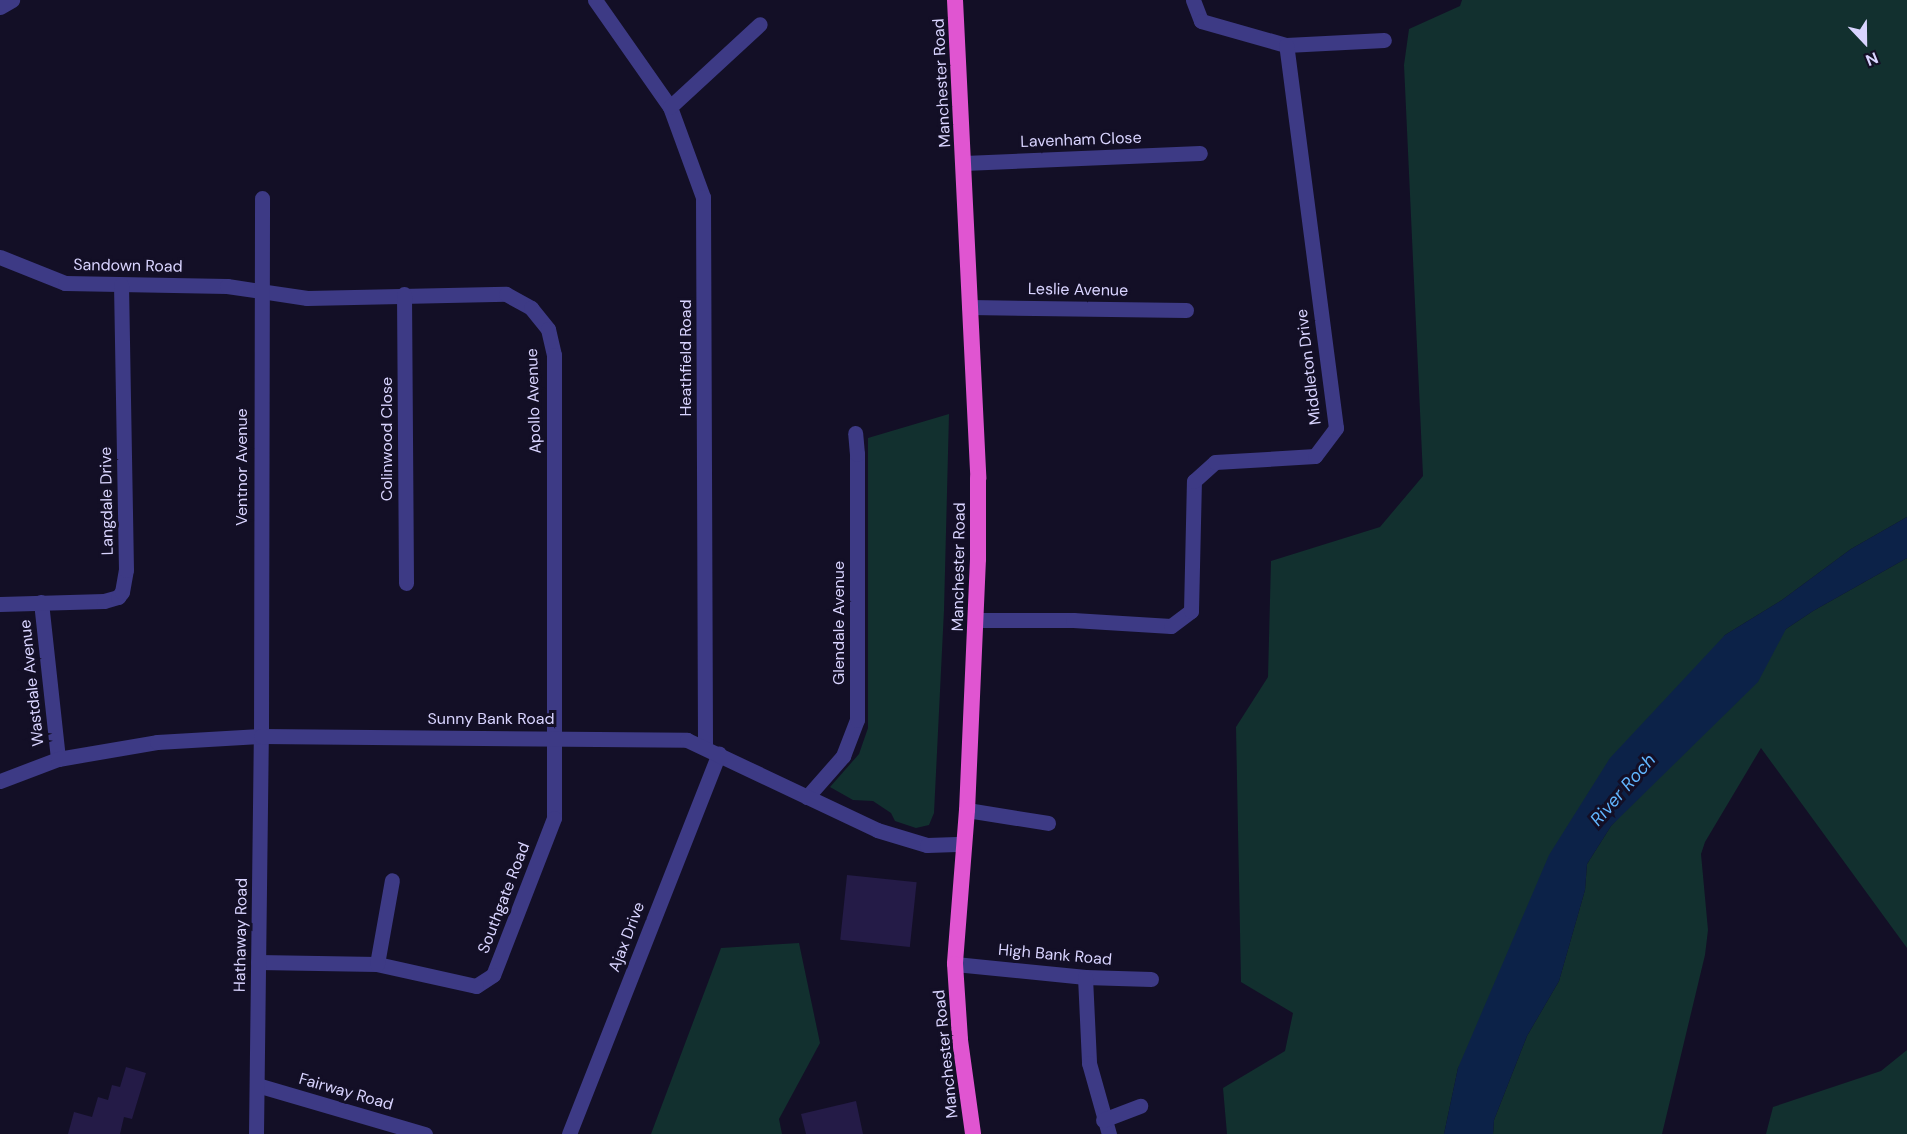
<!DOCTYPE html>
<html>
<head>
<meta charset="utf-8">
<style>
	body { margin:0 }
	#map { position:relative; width:1907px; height:1134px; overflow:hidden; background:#130f26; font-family:"DM Sans",sans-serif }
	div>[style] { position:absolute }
	.green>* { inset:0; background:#12302f }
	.water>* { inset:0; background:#0c2248 }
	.building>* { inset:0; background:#241b47; transform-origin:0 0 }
	.minor>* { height:15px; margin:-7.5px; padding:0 7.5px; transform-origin:7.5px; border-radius:7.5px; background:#3d3a85 }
	.tertiary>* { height:15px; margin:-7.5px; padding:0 7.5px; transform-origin:7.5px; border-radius:7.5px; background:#3d3a85 }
	.trunk>* { height:16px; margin:-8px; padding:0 8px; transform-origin:8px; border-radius:8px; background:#e055d1 }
	span { translate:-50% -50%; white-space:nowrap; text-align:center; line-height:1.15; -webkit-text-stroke:6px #130f26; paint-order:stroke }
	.street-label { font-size:16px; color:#d9d4ff }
	.water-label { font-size:18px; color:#62b6ff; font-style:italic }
	.north { position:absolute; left:1835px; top:12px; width:60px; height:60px; -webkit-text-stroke:4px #130f26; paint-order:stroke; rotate:158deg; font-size:16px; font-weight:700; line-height:24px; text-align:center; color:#d9d4ff }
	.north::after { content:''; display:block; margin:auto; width:21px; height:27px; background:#d9d4ff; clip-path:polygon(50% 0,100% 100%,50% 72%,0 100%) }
</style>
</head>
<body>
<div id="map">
	<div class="green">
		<i style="clip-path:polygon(1462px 0,1907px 0,1907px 517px,1851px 549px,1782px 600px,1725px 635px,1458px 1068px,1444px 1134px,1227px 1134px,1223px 1088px,1285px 1051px,1293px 1013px,1241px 982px,1236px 727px,1268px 677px,1271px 561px,1380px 527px,1423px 476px,1404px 65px,1409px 29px,1460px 6px)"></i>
		<i style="clip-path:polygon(949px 414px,944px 610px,934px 813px,929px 825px,916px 828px,895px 821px,891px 813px,873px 801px,853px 800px,830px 787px,859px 754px,868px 728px,868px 438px)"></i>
		<i style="clip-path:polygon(1907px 558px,1907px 948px,1761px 748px,1705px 842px,1701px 854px,1708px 930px,1705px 955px,1662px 1134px,1493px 1134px,1494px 1120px,1527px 1036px,1559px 981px,1585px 890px,1587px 864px,1611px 826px,1786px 629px,1813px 611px)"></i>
		<i style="clip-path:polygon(799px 943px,820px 1043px,779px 1119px,782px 1134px,651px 1134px,721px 948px)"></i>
		<i style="clip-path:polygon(1907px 1050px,1907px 1134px,1766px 1134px,1773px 1107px,1881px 1071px)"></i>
	</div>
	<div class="water">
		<i style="clip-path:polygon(1907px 517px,1907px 558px,1813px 611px,1786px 629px,1758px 682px,1611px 826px,1587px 864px,1585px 890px,1559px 981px,1527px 1036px,1494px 1120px,1493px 1134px,1444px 1134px,1458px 1068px,1549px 855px,1610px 758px,1725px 635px,1782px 600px,1851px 549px)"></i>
	</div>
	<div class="building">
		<i style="left:847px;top:875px;width:70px;height:65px;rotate:6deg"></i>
		<i style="clip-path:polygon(126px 1067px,146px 1073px,132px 1119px,124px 1117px,120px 1134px,68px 1134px,74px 1112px,92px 1117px,98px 1097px,108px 1100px,112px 1085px,120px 1087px)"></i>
		<i style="clip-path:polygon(856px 1101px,863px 1134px,806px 1134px,801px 1114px)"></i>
	</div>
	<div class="minor">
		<i style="left:595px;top:0;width:131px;rotate:55deg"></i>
		<i style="left:670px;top:107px;width:96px;rotate:69.9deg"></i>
		<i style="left:703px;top:197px;width:549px;rotate:89.79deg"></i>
		<i style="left:1193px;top:0;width:22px;rotate:69deg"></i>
		<i style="left:1201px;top:21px;width:88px;rotate:15.8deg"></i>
		<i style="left:1286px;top:45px;width:98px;rotate:-2.9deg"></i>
		<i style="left:0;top:7px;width:14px;rotate:-30deg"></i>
		<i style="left:670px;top:107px;width:122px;rotate:-42.7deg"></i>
		<i style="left:964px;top:163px;width:236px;rotate:-2.4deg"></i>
		<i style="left:0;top:257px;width:70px;rotate:21.8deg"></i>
		<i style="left:65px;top:283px;width:162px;rotate:1.1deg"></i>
		<i style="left:227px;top:286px;width:81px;rotate:8.5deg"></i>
		<i style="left:307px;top:298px;width:199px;rotate:-1.2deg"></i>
		<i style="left:506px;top:294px;width:29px;rotate:29deg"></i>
		<i style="left:531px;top:308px;width:27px;rotate:51deg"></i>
		<i style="left:548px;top:329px;width:27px;rotate:77deg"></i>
		<i style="left:554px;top:355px;width:463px;rotate:90deg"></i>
		<i style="left:554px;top:818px;width:168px;rotate:111.2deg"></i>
		<i style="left:493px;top:975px;width:20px;rotate:147deg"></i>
		<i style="left:476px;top:986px;width:101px;rotate:-167.5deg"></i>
		<i style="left:377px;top:964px;width:119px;rotate:-179deg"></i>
		<i style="left:404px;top:294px;width:289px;rotate:89.6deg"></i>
		<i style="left:969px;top:307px;width:217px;rotate:0.8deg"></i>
		<i style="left:41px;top:602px;width:158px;rotate:83.8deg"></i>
		<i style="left:0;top:604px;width:104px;rotate:-1.7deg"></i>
		<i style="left:104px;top:601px;width:15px;rotate:-16deg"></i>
		<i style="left:118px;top:597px;width:6px;rotate:-51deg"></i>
		<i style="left:122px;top:592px;width:22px;rotate:-80deg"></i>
		<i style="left:126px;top:570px;width:285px;rotate:-91deg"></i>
		<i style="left:977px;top:620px;width:96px"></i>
		<i style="left:1073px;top:620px;width:98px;rotate:3.5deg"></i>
		<i style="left:1171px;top:626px;width:25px;rotate:-37deg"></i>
		<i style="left:1191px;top:611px;width:130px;rotate:-88.7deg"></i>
		<i style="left:1194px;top:481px;width:28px;rotate:-42deg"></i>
		<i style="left:1215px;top:462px;width:100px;rotate:-3.4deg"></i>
		<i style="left:1315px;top:456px;width:35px;rotate:-53deg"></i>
		<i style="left:1336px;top:428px;width:386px;rotate:-97.4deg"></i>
		<i style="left:807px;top:797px;width:55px;rotate:-48.7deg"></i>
		<i style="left:843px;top:756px;width:39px;rotate:-69deg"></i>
		<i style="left:857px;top:720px;width:266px;rotate:-90deg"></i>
		<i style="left:857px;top:454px;width:21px;rotate:-95deg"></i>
		<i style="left:967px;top:810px;width:82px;rotate:9.1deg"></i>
		<i style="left:377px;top:964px;width:85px;rotate:-79.9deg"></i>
		<i style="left:955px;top:964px;width:131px;rotate:5.7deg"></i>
		<i style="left:1085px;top:977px;width:66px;rotate:1.7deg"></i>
		<i style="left:1085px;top:977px;width:86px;rotate:87.3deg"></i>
		<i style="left:1089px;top:1063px;width:74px;rotate:74.3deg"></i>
		<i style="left:257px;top:1085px;width:175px;rotate:16.3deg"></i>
		<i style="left:1103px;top:1120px;width:40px;rotate:-21deg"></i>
		<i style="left:256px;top:1134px;width:398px;rotate:-89.3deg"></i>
		<i style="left:261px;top:736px;width:538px;rotate:-89.89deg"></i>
		<i style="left:569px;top:1134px;width:409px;rotate:-68.5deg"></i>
	</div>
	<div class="tertiary">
		<i style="left:0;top:781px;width:62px;rotate:-20.8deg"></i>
		<i style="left:58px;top:759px;width:100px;rotate:-9.7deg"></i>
		<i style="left:157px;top:742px;width:104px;rotate:-3.3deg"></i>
		<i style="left:261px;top:736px;width:426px;rotate:0.5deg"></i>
		<i style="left:687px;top:740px;width:210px;rotate:25.3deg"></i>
		<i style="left:877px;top:830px;width:52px;rotate:16.7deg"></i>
		<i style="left:927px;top:845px;width:37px;rotate:-2deg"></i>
	</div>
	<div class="trunk">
		<i style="left:955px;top:0;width:479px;rotate:87.2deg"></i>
		<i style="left:978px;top:478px;width:81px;rotate:90deg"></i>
		<i style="left:978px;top:559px;width:251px;rotate:92.5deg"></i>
		<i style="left:967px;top:810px;width:154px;rotate:94.5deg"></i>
		<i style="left:955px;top:964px;width:76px;rotate:86.2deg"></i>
		<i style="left:960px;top:1040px;width:95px;rotate:82.1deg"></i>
	</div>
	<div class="street-label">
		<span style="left:942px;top:83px;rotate:-93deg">Manchester Road</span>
		<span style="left:1081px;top:140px;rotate:-2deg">Lavenham Close</span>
		<span style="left:128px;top:266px;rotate:1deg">Sandown Road</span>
		<span style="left:1078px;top:290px;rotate:1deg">Leslie Avenue</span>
		<span style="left:686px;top:358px;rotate:-90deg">Heathfield Road</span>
		<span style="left:1309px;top:367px;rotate:-97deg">Middleton Drive</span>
		<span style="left:534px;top:401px;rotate:-92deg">Apollo Avenue</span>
		<span style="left:387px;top:439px;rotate:-90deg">Colinwood Close</span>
		<span style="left:242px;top:467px;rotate:-90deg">Ventnor Avenue</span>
		<span style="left:107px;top:501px;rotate:-91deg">Langdale Drive</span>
		<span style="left:959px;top:567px;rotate:-89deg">Manchester Road</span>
		<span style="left:839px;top:623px;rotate:-90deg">Glendale Avenue</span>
		<span style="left:32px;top:683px;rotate:-96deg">Wastdale Avenue</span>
		<span style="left:491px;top:719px">Sunny Bank Road</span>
		<span style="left:504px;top:898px;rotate:-69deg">Southgate Road</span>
		<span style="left:241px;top:935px;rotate:-89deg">Hathaway Road</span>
		<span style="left:627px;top:937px;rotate:-69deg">Ajax Drive</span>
		<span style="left:1055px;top:955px;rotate:5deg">High Bank Road</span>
		<span style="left:946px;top:1054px;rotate:-96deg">Manchester Road</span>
		<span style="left:346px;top:1092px;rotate:16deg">Fairway Road</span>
	</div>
	<div class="water-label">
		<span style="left:1623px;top:790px;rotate:-49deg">River Roch</span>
	</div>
	<div class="north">N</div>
</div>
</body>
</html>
